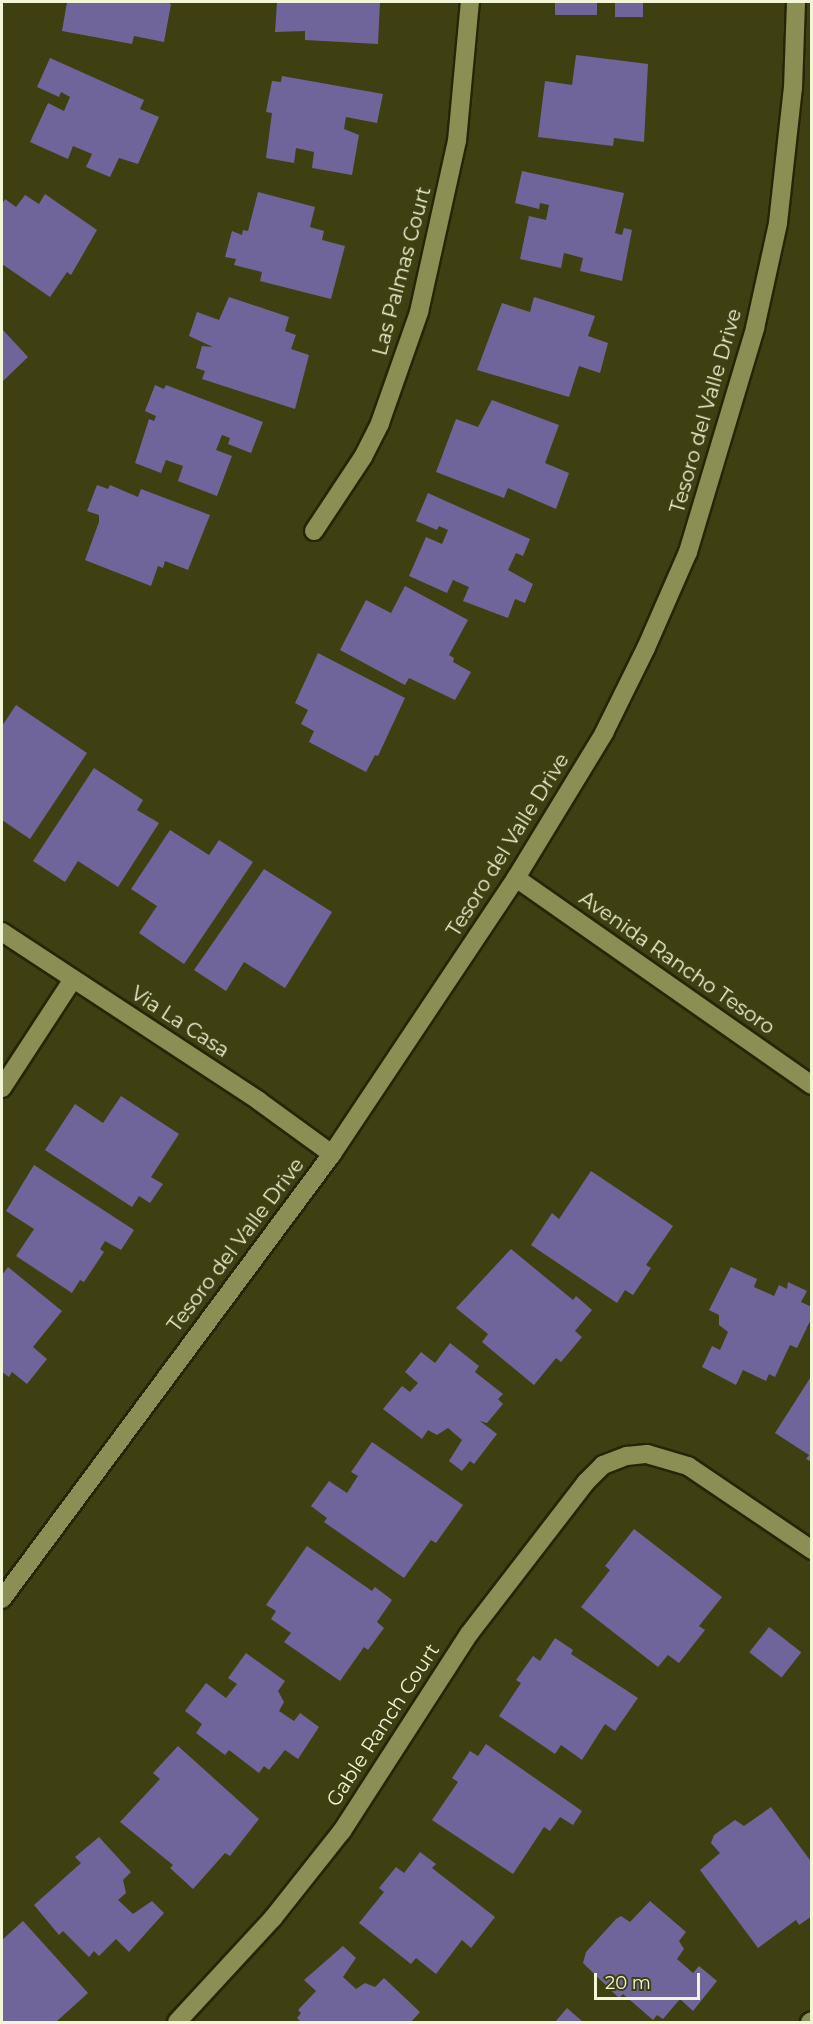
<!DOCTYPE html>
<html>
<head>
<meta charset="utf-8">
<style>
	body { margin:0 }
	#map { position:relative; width:813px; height:2024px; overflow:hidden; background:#3e4012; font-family:Montserrat,sans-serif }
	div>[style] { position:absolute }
	.building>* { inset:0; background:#6f659a; transform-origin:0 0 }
	.roads { filter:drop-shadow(2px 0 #252606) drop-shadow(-2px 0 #252606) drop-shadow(0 2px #252606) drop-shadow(0 -2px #252606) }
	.minor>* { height:18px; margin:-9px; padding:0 9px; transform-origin:9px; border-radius:9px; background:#8c8f53 }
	span { translate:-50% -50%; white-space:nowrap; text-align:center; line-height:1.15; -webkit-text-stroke:4.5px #3e4012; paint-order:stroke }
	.street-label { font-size:20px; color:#f2f5d6 }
	.frame { position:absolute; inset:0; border:3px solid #f2f5d6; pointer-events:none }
	.scale { position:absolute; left:594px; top:1973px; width:106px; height:27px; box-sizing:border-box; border:3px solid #f2f5d6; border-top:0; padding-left:8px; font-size:18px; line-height:21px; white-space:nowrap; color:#f2f5d6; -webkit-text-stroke:4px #3e4012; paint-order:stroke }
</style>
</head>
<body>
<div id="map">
	<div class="building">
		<i style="clip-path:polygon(67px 2px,167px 2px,171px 4px,164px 42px,134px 36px,132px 44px,62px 31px)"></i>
		<i style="clip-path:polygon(277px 2px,380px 2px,378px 44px,305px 40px,305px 31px,275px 32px)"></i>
		<i style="left:555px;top:2px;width:42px;height:13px"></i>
		<i style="left:615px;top:2px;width:28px;height:15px"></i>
		<i style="clip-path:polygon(576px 55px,648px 64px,644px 142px,614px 138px,613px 146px,538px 137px,545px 81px,572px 85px)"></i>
		<i style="clip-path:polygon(50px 58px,144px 100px,140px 109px,159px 117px,138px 164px,119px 158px,110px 177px,86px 167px,92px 154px,73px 146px,68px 159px,30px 142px,48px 103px,64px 111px,70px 97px,61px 92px,59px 97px,37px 87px)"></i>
		<i style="clip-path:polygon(282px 76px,383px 94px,377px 123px,346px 117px,344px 129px,359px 135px,352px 175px,312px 168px,314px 152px,296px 148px,294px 163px,266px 158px,272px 113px,266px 112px,272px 81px,281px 82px)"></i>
		<i style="clip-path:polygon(522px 171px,624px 193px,615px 233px,622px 235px,624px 228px,632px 230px,622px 281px,580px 271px,583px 258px,564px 253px,561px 268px,520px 259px,529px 216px,546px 220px,549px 205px,540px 203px,539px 209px,515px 203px)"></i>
		<i style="clip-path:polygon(258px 192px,315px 207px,310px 227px,324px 231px,322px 240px,345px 246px,331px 299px,260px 281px,262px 272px,234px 265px,236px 259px,225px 257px,232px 231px,242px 235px,243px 230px,248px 231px)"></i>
		<i style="clip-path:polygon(45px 194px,97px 230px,71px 275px,67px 272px,50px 297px,2px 264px,2px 204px,5px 199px,16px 207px,25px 195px,39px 204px)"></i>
		<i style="clip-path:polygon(229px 297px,289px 317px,285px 331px,296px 335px,291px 349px,309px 355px,295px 409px,202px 379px,205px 371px,196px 368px,202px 346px,213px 347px,189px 336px,197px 312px,219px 320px)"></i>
		<i style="clip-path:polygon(534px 297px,595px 316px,588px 336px,608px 343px,600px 373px,579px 366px,569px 397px,477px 370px,502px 303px,530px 312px)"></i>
		<i style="clip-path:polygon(2px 329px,28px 357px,2px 382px)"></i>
		<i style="clip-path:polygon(155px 385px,164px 389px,166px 385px,263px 422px,251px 453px,228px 444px,230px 438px,222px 435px,216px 450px,232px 456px,217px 496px,178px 481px,183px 466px,166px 460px,161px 473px,135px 463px,149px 419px,154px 421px,156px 416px,145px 411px)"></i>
		<i style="clip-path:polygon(492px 400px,559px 425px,545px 463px,569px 473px,556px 509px,508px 488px,504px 498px,436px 472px,456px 419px,478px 427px)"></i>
		<i style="clip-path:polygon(97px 485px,108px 489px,110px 485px,138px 497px,141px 489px,210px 515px,188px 570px,165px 561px,163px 568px,158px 566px,151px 586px,85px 560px,99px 522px,99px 515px,87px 511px)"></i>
		<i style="clip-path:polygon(428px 493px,530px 539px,523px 556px,516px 553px,508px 570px,533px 584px,525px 603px,515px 599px,508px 618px,463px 601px,469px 587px,453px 580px,447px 593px,409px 576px,426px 537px,442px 544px,448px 530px,439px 526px,437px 530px,416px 521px)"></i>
		<i style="clip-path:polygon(405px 586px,468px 620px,449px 655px,454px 658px,453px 662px,471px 672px,455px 700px,409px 678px,405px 685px,340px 650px,366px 600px,391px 613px)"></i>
		<i style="clip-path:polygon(318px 653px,405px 698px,378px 756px,375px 755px,366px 772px,309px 742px,314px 731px,301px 724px,308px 710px,295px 703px)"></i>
		<i style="clip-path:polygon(16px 705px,87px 753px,30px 839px,2px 820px,2px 726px)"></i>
		<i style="clip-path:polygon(94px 768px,143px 800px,137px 810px,159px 823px,118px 887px,78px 861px,65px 882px,33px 861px)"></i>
		<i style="clip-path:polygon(170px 830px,209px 855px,219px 840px,253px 862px,184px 964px,139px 933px,157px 906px,131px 889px)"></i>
		<i style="clip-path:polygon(264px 869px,332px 912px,285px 988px,244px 962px,226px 991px,194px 970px)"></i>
		<i style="clip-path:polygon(121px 1096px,179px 1134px,151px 1177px,163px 1184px,150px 1203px,139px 1196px,132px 1207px,45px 1150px,75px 1104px,103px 1123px)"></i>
		<i style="clip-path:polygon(34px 1165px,134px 1230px,121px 1250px,105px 1241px,100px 1249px,104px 1252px,84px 1282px,80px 1280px,72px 1293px,16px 1256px,34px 1229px,6px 1211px)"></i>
		<i style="clip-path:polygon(591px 1171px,673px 1226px,646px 1265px,651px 1268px,633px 1295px,625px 1290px,617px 1303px,531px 1245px,552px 1213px,559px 1219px)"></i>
		<i style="clip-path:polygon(511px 1249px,573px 1300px,576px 1296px,592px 1310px,575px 1331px,582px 1337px,561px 1362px,556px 1358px,534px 1385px,482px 1342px,488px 1334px,456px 1308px)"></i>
		<i style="clip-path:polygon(8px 1267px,62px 1311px,33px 1347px,47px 1359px,27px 1384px,12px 1372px,9px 1377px,2px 1372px,2px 1275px)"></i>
		<i style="clip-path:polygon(731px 1267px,757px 1279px,754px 1287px,774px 1296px,779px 1285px,787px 1289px,788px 1282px,807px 1291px,801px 1302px,812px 1307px,812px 1317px,797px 1348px,790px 1345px,775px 1377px,769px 1374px,766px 1381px,743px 1370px,736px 1385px,702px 1367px,712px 1346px,720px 1350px,728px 1332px,719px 1325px,719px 1315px,709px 1310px)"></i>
		<i style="clip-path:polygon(450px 1343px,479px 1366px,475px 1372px,503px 1394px,498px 1399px,503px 1404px,487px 1423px,480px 1421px,497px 1434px,474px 1464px,470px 1461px,462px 1471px,449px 1461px,462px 1440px,448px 1428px,437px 1435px,428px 1430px,422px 1439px,383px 1409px,402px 1386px,410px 1392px,418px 1383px,405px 1372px,421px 1352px,435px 1363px)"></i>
		<i style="clip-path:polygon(812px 1375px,812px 1462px,806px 1459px,809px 1455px,775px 1433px)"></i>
		<i style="clip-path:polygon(372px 1442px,463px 1505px,436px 1543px,431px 1540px,404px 1578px,324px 1522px,327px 1518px,311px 1506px,329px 1481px,347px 1493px,358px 1476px,351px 1472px)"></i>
		<i style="clip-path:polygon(634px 1529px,722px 1597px,699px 1626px,705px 1630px,679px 1663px,668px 1655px,658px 1667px,581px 1607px,610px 1570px,605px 1566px)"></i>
		<i style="clip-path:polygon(307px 1546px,372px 1591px,375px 1587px,392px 1600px,377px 1622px,384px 1628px,368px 1650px,364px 1647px,340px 1681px,284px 1642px,291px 1633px,271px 1619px,276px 1611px,266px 1605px)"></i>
		<i style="left:769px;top:1627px;width:41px;height:32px;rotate:38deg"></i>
		<i style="clip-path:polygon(555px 1638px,573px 1650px,571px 1654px,638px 1698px,615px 1731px,605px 1724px,582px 1760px,561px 1745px,555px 1754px,499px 1716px,521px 1683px,516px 1680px,533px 1656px,540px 1661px)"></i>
		<i style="clip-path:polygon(246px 1653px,285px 1681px,278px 1691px,284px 1702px,279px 1711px,294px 1721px,300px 1713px,319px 1727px,298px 1759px,285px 1750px,269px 1770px,264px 1766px,259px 1773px,229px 1750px,225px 1755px,196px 1733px,202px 1724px,185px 1711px,206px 1683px,226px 1698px,237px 1684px,228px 1678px)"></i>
		<i style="clip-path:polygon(486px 1744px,582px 1811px,573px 1825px,560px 1817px,550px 1831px,544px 1827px,513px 1874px,432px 1820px,458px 1782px,452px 1778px,470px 1751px,478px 1756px)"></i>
		<i style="clip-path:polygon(178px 1746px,259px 1819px,230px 1856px,225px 1853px,193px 1889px,170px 1868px,173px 1865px,120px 1822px,160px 1779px,153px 1773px)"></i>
		<i style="clip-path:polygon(771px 1807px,812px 1863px,812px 1916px,799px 1925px,796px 1920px,758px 1948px,700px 1870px,720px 1853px,711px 1843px,714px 1835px,735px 1820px,744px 1826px)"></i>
		<i style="clip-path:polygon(99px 1837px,131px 1872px,123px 1880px,126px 1893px,118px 1900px,133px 1914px,152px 1901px,164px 1913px,129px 1952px,116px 1939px,99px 1956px,94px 1951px,89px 1957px,63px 1931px,59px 1935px,34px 1905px,81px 1863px,75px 1857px)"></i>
		<i style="clip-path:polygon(420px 1852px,436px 1864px,432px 1868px,495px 1917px,471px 1948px,462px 1940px,436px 1974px,416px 1958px,411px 1964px,359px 1923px,384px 1892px,379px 1888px,396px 1867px,404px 1873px)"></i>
		<i style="clip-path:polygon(650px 1901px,686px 1932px,679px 1941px,684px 1949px,677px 1959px,693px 1973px,699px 1966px,717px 1981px,693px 2011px,680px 1999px,663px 2019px,657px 2015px,653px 2020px,623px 1994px,619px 1998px,583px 1963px,586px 1952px,616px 1919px,621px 1916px,630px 1922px)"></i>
		<i style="clip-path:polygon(23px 1921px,88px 1993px,56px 2022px,2px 2022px,2px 1940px)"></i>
		<i style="clip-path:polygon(343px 1946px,356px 1958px,343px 1977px,356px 1989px,365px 1983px,375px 1987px,384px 1978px,420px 2012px,411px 2022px,301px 2022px,297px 2018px,301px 2013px,298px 2010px,316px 1991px,304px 1980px)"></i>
		<i style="clip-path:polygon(567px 2008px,583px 2022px,555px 2022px)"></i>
	</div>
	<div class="roads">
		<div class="minor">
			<i style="left:314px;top:531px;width:89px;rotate:-56.5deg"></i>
			<i style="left:363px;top:457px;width:38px;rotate:-63deg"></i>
			<i style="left:380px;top:423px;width:118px;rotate:-70.6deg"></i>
			<i style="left:419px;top:312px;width:175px;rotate:-77.5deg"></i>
			<i style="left:457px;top:141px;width:140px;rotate:-84.7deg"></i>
			<i style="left:516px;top:878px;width:361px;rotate:35deg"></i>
			<i style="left:2px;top:932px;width:308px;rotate:33.3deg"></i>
			<i style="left:259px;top:1101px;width:90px;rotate:36deg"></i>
			<i style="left:2px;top:1088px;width:130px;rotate:-56.9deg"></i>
			<i style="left:2px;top:1599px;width:554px;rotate:-53.44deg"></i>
			<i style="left:332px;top:1154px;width:332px;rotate:-56.3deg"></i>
			<i style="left:516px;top:878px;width:170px;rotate:-58.7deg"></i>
			<i style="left:604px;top:733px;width:95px;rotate:-63.7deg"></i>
			<i style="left:646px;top:648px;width:105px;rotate:-66.4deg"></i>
			<i style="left:688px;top:552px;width:234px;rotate:-73.3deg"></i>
			<i style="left:755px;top:328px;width:107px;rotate:-77.6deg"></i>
			<i style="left:778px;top:223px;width:136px;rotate:-83.7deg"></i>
			<i style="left:793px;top:88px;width:86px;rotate:-88deg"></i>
			<i style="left:177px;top:2022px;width:142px;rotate:-47.3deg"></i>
			<i style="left:273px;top:1918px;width:111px;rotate:-51.6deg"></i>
			<i style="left:342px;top:1831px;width:234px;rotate:-57.2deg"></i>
			<i style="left:469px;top:1634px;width:192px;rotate:-52.4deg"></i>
			<i style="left:586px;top:1482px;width:24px;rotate:-45deg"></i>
			<i style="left:603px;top:1465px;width:26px;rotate:-21deg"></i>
			<i style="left:627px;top:1456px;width:20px;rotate:-6deg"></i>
			<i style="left:647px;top:1454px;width:43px;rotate:16.3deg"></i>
			<i style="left:688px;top:1466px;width:150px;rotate:34.1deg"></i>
			<i style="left:810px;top:2022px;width:2px;rotate:-27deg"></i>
		</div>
	</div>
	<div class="street-label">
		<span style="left:402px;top:271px;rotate:-75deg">Las Palmas Court</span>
		<span style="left:706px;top:411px;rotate:-74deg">Tesoro del Valle Drive</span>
		<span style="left:508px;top:845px;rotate:-58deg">Tesoro del Valle Drive</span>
		<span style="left:677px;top:963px;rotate:35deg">Avenida Rancho Tesoro</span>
		<span style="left:180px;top:1022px;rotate:33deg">Via La Casa</span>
		<span style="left:236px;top:1245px;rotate:-53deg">Tesoro del Valle Drive</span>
		<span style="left:383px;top:1725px;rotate:-57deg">Gable Ranch Court</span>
	</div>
	<div class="frame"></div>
	<div class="scale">20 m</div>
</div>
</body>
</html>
